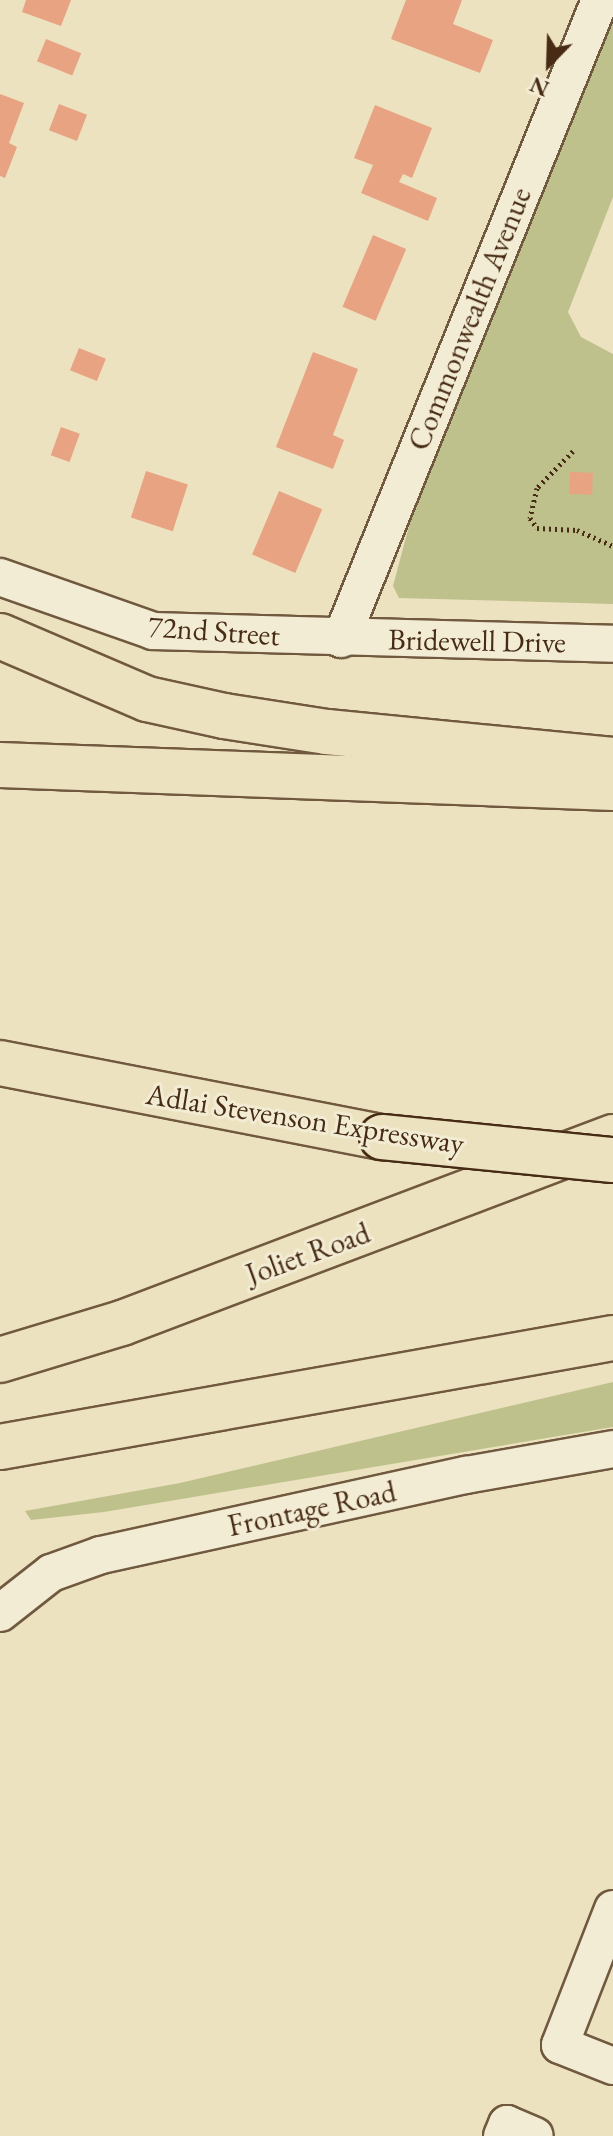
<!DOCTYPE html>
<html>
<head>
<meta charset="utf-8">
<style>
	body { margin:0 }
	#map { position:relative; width:613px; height:2136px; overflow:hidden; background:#ede2bf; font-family:"EB Garamond",serif }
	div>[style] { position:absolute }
	.green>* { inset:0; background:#bfc18d }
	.building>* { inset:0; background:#e7a382; transform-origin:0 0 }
	.path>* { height:5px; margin-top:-2.5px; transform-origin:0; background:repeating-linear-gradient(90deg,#472b14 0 2px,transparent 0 6px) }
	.roads { filter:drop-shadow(2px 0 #70593f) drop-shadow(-2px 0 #70593f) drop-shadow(0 2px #70593f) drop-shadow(0 -2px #70593f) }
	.minor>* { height:36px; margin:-18px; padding:0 18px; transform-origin:18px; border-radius:18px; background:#f3ecd5 }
	.highway>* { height:44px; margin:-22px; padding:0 22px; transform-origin:22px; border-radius:22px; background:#ede2bf }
	.bridges { filter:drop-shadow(2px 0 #472b14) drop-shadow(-2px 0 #472b14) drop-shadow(0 2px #472b14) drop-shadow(0 -2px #472b14) }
	.highway-bridge>* { height:44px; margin:-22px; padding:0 22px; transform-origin:22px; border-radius:22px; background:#ede2bf }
	span { translate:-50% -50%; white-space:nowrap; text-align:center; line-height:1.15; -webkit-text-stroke:6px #f3ecd5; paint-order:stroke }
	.street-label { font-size:30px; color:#472b14 }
	.north { position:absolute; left:509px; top:24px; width:80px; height:80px; -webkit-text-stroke:6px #f3ecd5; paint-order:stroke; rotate:203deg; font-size:22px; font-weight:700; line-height:32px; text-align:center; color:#472b14 }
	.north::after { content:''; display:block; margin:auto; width:28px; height:36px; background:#472b14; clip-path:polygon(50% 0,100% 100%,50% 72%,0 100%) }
</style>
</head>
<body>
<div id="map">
	<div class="green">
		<i style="clip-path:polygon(613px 0,613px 197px,568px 312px,581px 337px,613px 354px,613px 604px,399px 598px,393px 586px,413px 511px)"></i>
		<i style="clip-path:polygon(613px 1382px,613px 1427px,104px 1512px,31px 1520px,25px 1511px,180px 1483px)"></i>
	</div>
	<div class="building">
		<i style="clip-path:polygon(26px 0,71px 0,61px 26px,22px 12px)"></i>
		<i style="clip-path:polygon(406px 0,462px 0,453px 24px,493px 40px,480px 73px,391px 39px)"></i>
		<i style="left:46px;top:39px;width:38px;height:24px;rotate:22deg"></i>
		<i style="clip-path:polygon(0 94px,24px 103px,9px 143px,17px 147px,5px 178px,0 176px)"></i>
		<i style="left:59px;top:104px;width:30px;height:28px;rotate:21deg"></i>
		<i style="clip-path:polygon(375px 105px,432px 128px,412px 178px,403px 174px,399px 182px,437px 198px,428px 221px,361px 193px,373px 165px,354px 158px)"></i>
		<i style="left:373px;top:235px;width:36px;height:78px;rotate:23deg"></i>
		<i style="left:79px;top:348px;width:29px;height:24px;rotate:22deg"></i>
		<i style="clip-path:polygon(313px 352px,358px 369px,333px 435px,344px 440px,333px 469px,276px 447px)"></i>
		<i style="left:61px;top:427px;width:20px;height:30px;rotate:20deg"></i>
		<i style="left:146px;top:471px;width:44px;height:49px;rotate:18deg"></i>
		<i style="left:570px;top:472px;width:23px;height:22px;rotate:2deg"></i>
		<i style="left:279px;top:491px;width:47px;height:69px;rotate:23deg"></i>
	</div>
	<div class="path">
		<i style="left:573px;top:451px;width:52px;rotate:134.2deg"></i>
		<i style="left:537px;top:488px;width:31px;rotate:103deg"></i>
		<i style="left:530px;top:518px;width:12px;rotate:55deg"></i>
		<i style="left:537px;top:528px;width:40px;rotate:2.9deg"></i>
		<i style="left:577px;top:530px;width:39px;rotate:24deg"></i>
	</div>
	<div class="roads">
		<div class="minor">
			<i style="left:0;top:577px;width:162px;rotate:19.4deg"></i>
			<i style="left:153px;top:631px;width:460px;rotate:1.6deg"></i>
			<i style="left:341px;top:639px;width:689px;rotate:-67.94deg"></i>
			<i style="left:0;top:1613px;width:65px;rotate:-38.1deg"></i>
			<i style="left:51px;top:1573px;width:53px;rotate:-19.8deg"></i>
			<i style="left:101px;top:1555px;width:374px;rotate:-12.4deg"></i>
			<i style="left:466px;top:1475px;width:149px;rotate:-10deg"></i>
			<i style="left:613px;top:1909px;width:146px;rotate:111.3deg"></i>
			<i style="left:560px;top:2045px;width:57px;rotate:21.6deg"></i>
			<i style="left:502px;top:2136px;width:13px;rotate:-67deg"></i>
			<i style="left:507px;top:2124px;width:30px;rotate:23deg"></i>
		</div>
		<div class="highway">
			<i style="left:0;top:636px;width:160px;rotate:23.2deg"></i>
			<i style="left:147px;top:699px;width:79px;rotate:12.4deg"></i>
			<i style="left:224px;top:716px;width:104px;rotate:8.8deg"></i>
			<i style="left:327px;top:732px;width:287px;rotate:5.6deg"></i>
			<i style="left:0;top:765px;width:613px;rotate:2.15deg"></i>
			<i style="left:0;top:1063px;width:389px;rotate:11deg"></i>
			<i style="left:0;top:1360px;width:127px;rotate:-16.9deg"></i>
			<i style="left:122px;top:1323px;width:525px;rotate:-20.75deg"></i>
			<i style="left:0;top:1447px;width:623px;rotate:-10.08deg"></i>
		</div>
	</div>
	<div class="bridges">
		<div class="highway-bridge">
			<i style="left:382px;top:1137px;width:232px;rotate:5.7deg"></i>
		</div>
	</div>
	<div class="street-label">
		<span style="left:470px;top:319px;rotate:-68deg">Commonwealth Avenue</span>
		<span style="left:214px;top:631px;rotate:4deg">72nd Street</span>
		<span style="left:477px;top:641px;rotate:1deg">Bridewell Drive</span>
		<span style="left:305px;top:1119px;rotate:9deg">Adlai Stevenson Expressway</span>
		<span style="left:308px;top:1254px;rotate:-20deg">Joliet Road</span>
		<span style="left:312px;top:1509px;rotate:-12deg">Frontage Road</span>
	</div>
	<div class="north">N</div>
</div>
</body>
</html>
